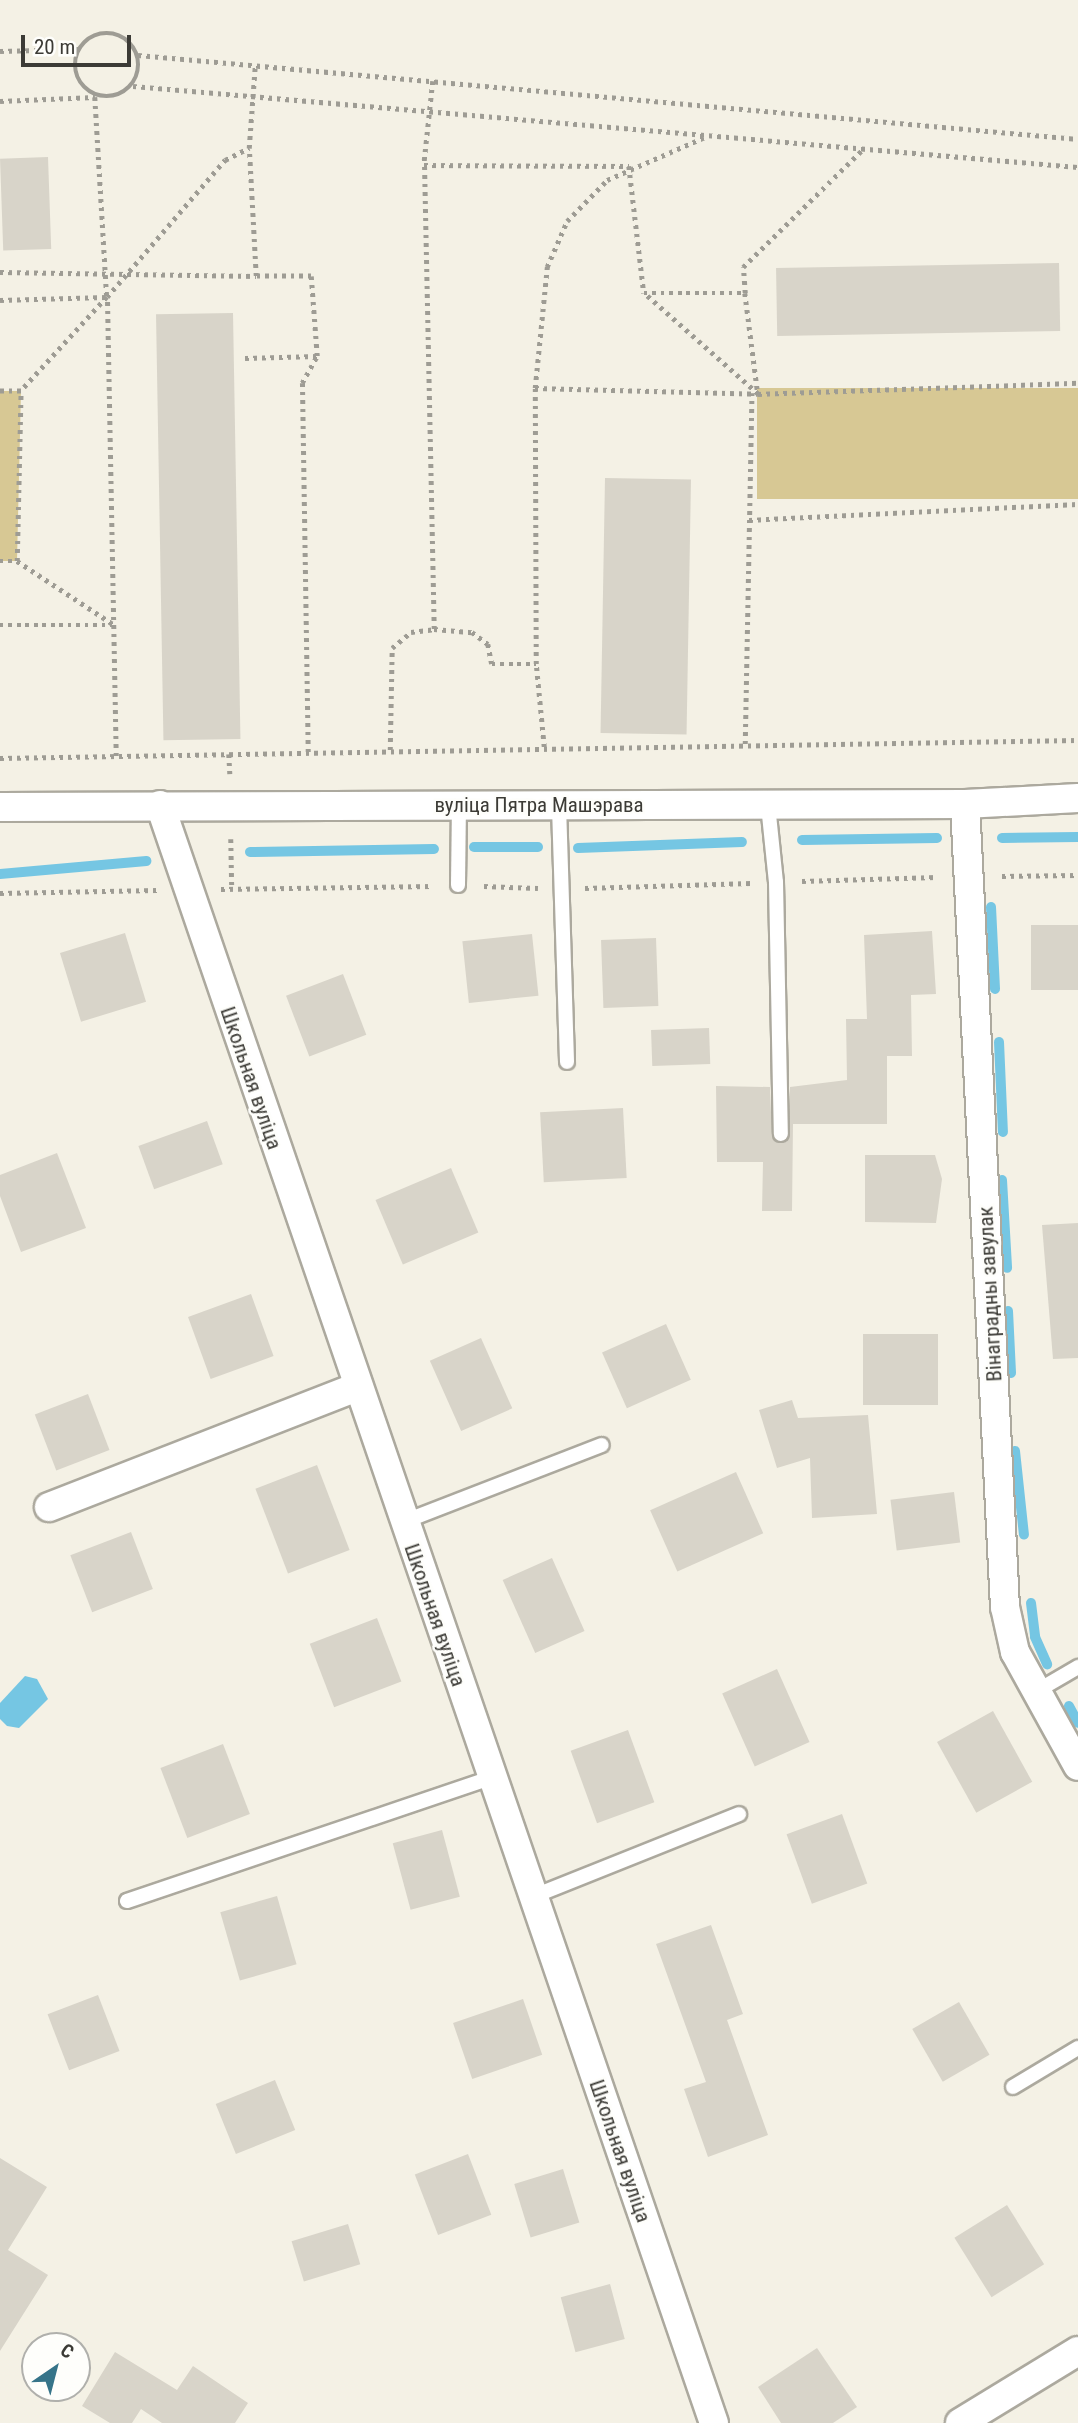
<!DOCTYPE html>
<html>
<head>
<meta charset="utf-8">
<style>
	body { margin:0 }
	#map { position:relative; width:1078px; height:2423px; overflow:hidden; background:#f4f1e5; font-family:"Roboto Condensed",sans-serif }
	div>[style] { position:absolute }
	.green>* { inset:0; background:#d7c894; transform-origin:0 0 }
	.water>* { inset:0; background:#75c6e3 }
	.stream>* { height:10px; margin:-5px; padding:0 5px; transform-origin:5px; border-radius:5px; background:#75c6e3 }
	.building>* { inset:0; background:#d8d4c9; transform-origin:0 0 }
	.path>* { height:4.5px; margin-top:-2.25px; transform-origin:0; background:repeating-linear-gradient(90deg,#9e9c94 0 3.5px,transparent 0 8.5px) }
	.path>.ring { margin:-2.25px; padding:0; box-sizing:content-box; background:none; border:4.5px solid #9e9c94; border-radius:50% }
	.roads { filter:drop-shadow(2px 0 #aca99e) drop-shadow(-2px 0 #aca99e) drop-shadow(0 2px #aca99e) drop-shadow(0 -2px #aca99e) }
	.service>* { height:14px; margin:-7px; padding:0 7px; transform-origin:7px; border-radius:7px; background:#fff }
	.minor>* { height:28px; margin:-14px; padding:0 14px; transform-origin:14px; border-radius:14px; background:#fff }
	span { translate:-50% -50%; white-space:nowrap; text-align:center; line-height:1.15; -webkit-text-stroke:5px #fefefb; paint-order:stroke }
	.street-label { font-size:21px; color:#3c3b36 }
	.north { position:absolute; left:21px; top:2332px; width:70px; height:70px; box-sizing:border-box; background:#fefefb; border:2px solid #b0b0ac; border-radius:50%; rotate:35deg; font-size:19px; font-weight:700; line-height:28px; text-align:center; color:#3c3b36 }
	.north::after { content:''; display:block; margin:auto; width:24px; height:32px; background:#367489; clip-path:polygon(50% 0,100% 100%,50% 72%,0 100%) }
	.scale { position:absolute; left:21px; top:35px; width:110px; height:32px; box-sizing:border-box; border:4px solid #3c3b36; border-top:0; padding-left:9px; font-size:21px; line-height:24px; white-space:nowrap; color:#3c3b36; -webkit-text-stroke:5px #fefefb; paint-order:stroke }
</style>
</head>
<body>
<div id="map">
	<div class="green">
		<i style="left:1078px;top:388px;width:111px;height:321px;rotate:90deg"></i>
		<i style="clip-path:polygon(0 391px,21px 391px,17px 561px,0 561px)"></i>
	</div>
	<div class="water">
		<i style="clip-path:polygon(25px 1676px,37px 1679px,48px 1699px,19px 1728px,7px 1726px,0 1719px,0 1703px)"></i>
	</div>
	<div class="stream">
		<i style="left:1002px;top:838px;width:76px;rotate:-0.8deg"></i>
		<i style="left:802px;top:840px;width:135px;rotate:-0.8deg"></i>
		<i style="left:474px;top:847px;width:64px"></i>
		<i style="left:578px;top:848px;width:164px;rotate:-2.1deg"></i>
		<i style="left:250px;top:852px;width:184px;rotate:-0.9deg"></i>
		<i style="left:0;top:874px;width:147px;rotate:-5.1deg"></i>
		<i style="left:991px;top:907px;width:82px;rotate:87.2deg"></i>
		<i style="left:999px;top:1042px;width:90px;rotate:87.5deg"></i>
		<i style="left:1002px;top:1180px;width:88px;rotate:86.7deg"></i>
		<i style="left:1008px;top:1311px;width:62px;rotate:87.2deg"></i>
		<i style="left:1015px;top:1451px;width:84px;rotate:83.9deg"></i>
		<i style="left:1031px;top:1603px;width:34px;rotate:83deg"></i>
		<i style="left:1035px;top:1637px;width:30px;rotate:66deg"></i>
		<i style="left:1069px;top:1706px;width:19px;rotate:62deg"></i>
	</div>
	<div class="building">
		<i style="left:48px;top:157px;width:92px;height:48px;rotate:88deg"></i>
		<i style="left:1059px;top:263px;width:68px;height:283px;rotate:89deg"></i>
		<i style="left:233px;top:313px;width:426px;height:77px;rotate:89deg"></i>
		<i style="left:605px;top:478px;width:86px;height:255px;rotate:1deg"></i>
		<i style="left:1078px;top:925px;width:65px;height:47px;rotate:90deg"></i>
		<i style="clip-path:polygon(932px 931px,936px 994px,911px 995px,912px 1056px,887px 1056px,887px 1124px,793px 1124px,792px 1211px,762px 1211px,763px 1162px,717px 1162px,716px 1086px,770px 1087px,772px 1138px,787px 1142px,790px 1087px,847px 1080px,846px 1019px,867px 1019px,864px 935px)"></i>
		<i style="left:125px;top:933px;width:72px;height:68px;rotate:73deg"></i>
		<i style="left:532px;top:934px;width:62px;height:70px;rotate:84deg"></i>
		<i style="left:656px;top:938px;width:68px;height:55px;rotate:88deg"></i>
		<i style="left:343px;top:974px;width:65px;height:61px;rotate:69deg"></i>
		<i style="left:709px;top:1028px;width:36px;height:58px;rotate:88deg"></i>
		<i style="left:623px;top:1108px;width:70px;height:83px;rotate:87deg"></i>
		<i style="left:207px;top:1121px;width:46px;height:73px;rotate:70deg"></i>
		<i style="clip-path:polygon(57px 1153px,86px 1228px,21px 1252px,0 1196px,0 1175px)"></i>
		<i style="clip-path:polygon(865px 1155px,935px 1155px,942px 1179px,936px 1223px,865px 1222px)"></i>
		<i style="left:451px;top:1168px;width:70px;height:82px;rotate:67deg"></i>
		<i style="clip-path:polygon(1078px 1223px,1078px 1358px,1053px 1359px,1042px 1225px)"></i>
		<i style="left:251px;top:1294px;width:66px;height:67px;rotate:70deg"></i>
		<i style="left:666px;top:1324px;width:61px;height:70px;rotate:66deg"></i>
		<i style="left:863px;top:1334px;width:75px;height:71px"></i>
		<i style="left:481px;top:1338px;width:77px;height:56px;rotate:66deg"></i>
		<i style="left:88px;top:1394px;width:60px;height:57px;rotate:69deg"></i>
		<i style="clip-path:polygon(792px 1400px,798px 1418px,868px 1415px,877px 1514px,812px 1518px,810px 1458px,777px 1468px,759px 1410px)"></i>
		<i style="left:317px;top:1465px;width:91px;height:66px;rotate:69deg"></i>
		<i style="left:736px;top:1472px;width:67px;height:94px;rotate:66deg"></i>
		<i style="left:954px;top:1492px;width:51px;height:64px;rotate:83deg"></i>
		<i style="left:131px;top:1532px;width:61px;height:65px;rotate:69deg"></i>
		<i style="left:552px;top:1558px;width:80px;height:54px;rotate:66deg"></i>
		<i style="left:377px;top:1618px;width:68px;height:72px;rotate:69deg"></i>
		<i style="left:777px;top:1669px;width:80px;height:60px;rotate:66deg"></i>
		<i style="left:993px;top:1711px;width:81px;height:64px;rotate:61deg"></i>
		<i style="left:628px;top:1730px;width:77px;height:61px;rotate:70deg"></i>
		<i style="left:223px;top:1744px;width:75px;height:67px;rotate:69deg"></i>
		<i style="left:842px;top:1814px;width:74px;height:59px;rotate:70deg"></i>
		<i style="left:442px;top:1830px;width:69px;height:51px;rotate:75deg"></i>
		<i style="left:277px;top:1896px;width:71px;height:59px;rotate:74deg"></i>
		<i style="clip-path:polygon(711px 1925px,743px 2014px,727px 2020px,768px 2135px,708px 2157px,684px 2089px,706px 2082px,656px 1944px)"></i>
		<i style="left:98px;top:1995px;width:60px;height:54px;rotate:69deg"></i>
		<i style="left:523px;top:1999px;width:59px;height:74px;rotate:71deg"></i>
		<i style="left:959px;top:2002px;width:61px;height:54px;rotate:60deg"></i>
		<i style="left:275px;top:2080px;width:54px;height:64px;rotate:68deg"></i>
		<i style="left:468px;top:2154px;width:65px;height:57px;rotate:69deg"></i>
		<i style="clip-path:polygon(0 2158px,47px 2187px,8px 2250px,48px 2275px,0 2351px)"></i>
		<i style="left:563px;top:2169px;width:56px;height:51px;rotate:73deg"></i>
		<i style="left:1007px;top:2205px;width:70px;height:62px;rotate:58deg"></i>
		<i style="left:348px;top:2224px;width:42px;height:59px;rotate:73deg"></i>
		<i style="left:610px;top:2284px;width:57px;height:51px;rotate:75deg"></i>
		<i style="clip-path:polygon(817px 2348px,857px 2407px,833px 2423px,781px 2423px,758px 2387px)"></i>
		<i style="clip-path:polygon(115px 2352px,177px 2390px,193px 2366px,248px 2403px,235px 2423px,162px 2423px,141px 2409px,132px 2423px,110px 2423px,82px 2406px)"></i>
	</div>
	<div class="path">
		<i class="ring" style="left:75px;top:33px;width:59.5px;height:59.5px"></i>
		<i style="left:0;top:51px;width:79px;rotate:-1.5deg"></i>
		<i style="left:138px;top:55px;width:944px;rotate:5.11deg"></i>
		<i style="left:433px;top:81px;width:84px;rotate:96.1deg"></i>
		<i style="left:424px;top:165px;width:205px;rotate:0.3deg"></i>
		<i style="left:629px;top:166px;width:128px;rotate:83.3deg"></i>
		<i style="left:644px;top:293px;width:101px"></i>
		<i style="left:745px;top:293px;width:102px;rotate:82.7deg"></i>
		<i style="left:758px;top:394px;width:152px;rotate:-138.5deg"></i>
		<i style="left:133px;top:86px;width:948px;rotate:4.9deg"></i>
		<i style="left:0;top:101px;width:95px;rotate:-2.4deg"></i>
		<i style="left:95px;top:97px;width:200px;rotate:86.6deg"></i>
		<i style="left:107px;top:297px;width:127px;rotate:132.5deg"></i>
		<i style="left:21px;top:391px;width:21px;rotate:180deg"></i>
		<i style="left:0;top:272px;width:256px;rotate:0.9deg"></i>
		<i style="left:745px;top:293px;width:26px;rotate:-94deg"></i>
		<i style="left:743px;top:267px;width:168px;rotate:-44.5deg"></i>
		<i style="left:0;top:300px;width:106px;rotate:-1.6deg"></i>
		<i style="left:245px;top:358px;width:72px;rotate:-1.6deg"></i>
		<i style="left:317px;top:356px;width:80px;rotate:-94.3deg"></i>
		<i style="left:311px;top:276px;width:55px;rotate:180deg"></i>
		<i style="left:256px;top:276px;width:128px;rotate:-93.1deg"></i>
		<i style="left:535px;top:388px;width:223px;rotate:1.5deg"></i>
		<i style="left:758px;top:394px;width:320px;rotate:-2deg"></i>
		<i style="left:749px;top:520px;width:329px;rotate:-2.8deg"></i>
		<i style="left:0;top:561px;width:17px"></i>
		<i style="left:17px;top:561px;width:115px;rotate:33.3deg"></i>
		<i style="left:17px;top:561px;width:170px;rotate:-88.7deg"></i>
		<i style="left:0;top:625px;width:112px"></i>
		<i style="left:434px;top:629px;width:38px;rotate:5deg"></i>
		<i style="left:472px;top:632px;width:20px;rotate:37deg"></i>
		<i style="left:488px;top:644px;width:20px;rotate:79deg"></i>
		<i style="left:492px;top:664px;width:44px"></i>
		<i style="left:745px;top:744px;width:351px;rotate:-88.9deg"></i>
		<i style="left:544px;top:747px;width:83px;rotate:-95.5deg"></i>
		<i style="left:536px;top:664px;width:276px;rotate:-90.2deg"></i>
		<i style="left:535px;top:388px;width:122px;rotate:-84.3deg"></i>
		<i style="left:547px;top:267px;width:50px;rotate:-66.5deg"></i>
		<i style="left:567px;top:221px;width:57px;rotate:-45.7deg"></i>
		<i style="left:607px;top:180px;width:107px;rotate:-23.7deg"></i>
		<i style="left:390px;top:750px;width:102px;rotate:-88.9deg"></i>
		<i style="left:392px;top:648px;width:25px;rotate:-40deg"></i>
		<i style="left:411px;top:632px;width:23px;rotate:-7deg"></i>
		<i style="left:434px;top:629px;width:464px;rotate:-91.2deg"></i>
		<i style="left:308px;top:752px;width:369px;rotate:-90.9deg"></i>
		<i style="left:302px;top:383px;width:31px;rotate:-61deg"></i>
		<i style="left:229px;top:754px;width:20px;rotate:87deg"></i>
		<i style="left:116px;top:756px;width:459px;rotate:-91.1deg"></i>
		<i style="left:107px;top:297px;width:181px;rotate:-49.3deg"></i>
		<i style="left:225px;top:160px;width:27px;rotate:-27deg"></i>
		<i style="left:249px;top:148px;width:82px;rotate:-85.8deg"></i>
		<i style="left:0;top:758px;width:1078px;rotate:-0.96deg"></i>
		<i style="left:231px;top:839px;width:50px;rotate:88.9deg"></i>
		<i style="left:1002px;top:876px;width:76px;rotate:-0.8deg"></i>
		<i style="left:802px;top:881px;width:135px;rotate:-1.7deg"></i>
		<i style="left:484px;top:886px;width:54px;rotate:2.1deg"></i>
		<i style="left:585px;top:888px;width:166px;rotate:-1.7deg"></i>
		<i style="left:221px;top:889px;width:212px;rotate:-0.8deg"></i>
		<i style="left:0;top:893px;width:157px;rotate:-1.1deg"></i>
	</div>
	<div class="roads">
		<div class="service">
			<i style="left:768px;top:805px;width:77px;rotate:84.1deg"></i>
			<i style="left:776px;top:882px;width:252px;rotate:88.9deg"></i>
			<i style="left:559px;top:806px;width:256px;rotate:88.2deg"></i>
			<i style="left:458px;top:885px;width:80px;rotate:-89.3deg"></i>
			<i style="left:403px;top:1522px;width:213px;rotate:-21.2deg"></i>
			<i style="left:1037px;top:1691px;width:48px;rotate:-30.3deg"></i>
			<i style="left:532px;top:1897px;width:223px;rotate:-21.8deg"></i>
			<i style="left:127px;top:1901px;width:384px;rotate:-18.7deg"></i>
			<i style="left:1013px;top:2087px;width:76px;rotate:-31deg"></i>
		</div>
		<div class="minor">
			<i style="left:965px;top:804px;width:804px;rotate:87.15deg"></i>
			<i style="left:1005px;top:1607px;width:46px;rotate:77.5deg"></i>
			<i style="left:1015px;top:1652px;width:130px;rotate:61.1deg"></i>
			<i style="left:160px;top:805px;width:1710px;rotate:71.1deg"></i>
			<i style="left:0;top:807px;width:965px;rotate:-0.18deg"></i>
			<i style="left:965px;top:804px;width:113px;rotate:-3deg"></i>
			<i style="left:49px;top:1507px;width:331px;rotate:-21.3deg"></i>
			<i style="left:960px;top:2423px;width:138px;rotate:-31.4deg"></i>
		</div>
	</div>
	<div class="street-label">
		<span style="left:539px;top:805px">вуліца Пятра Машэрава</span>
		<span style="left:251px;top:1078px;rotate:71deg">Школьная вуліца</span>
		<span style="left:990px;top:1294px;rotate:-93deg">Вінаградны завулак</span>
		<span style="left:435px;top:1615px;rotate:71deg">Школьная вуліца</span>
		<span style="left:620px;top:2151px;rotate:71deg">Школьная вуліца</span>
	</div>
	<div class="north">С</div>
	<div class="scale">20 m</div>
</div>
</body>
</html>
